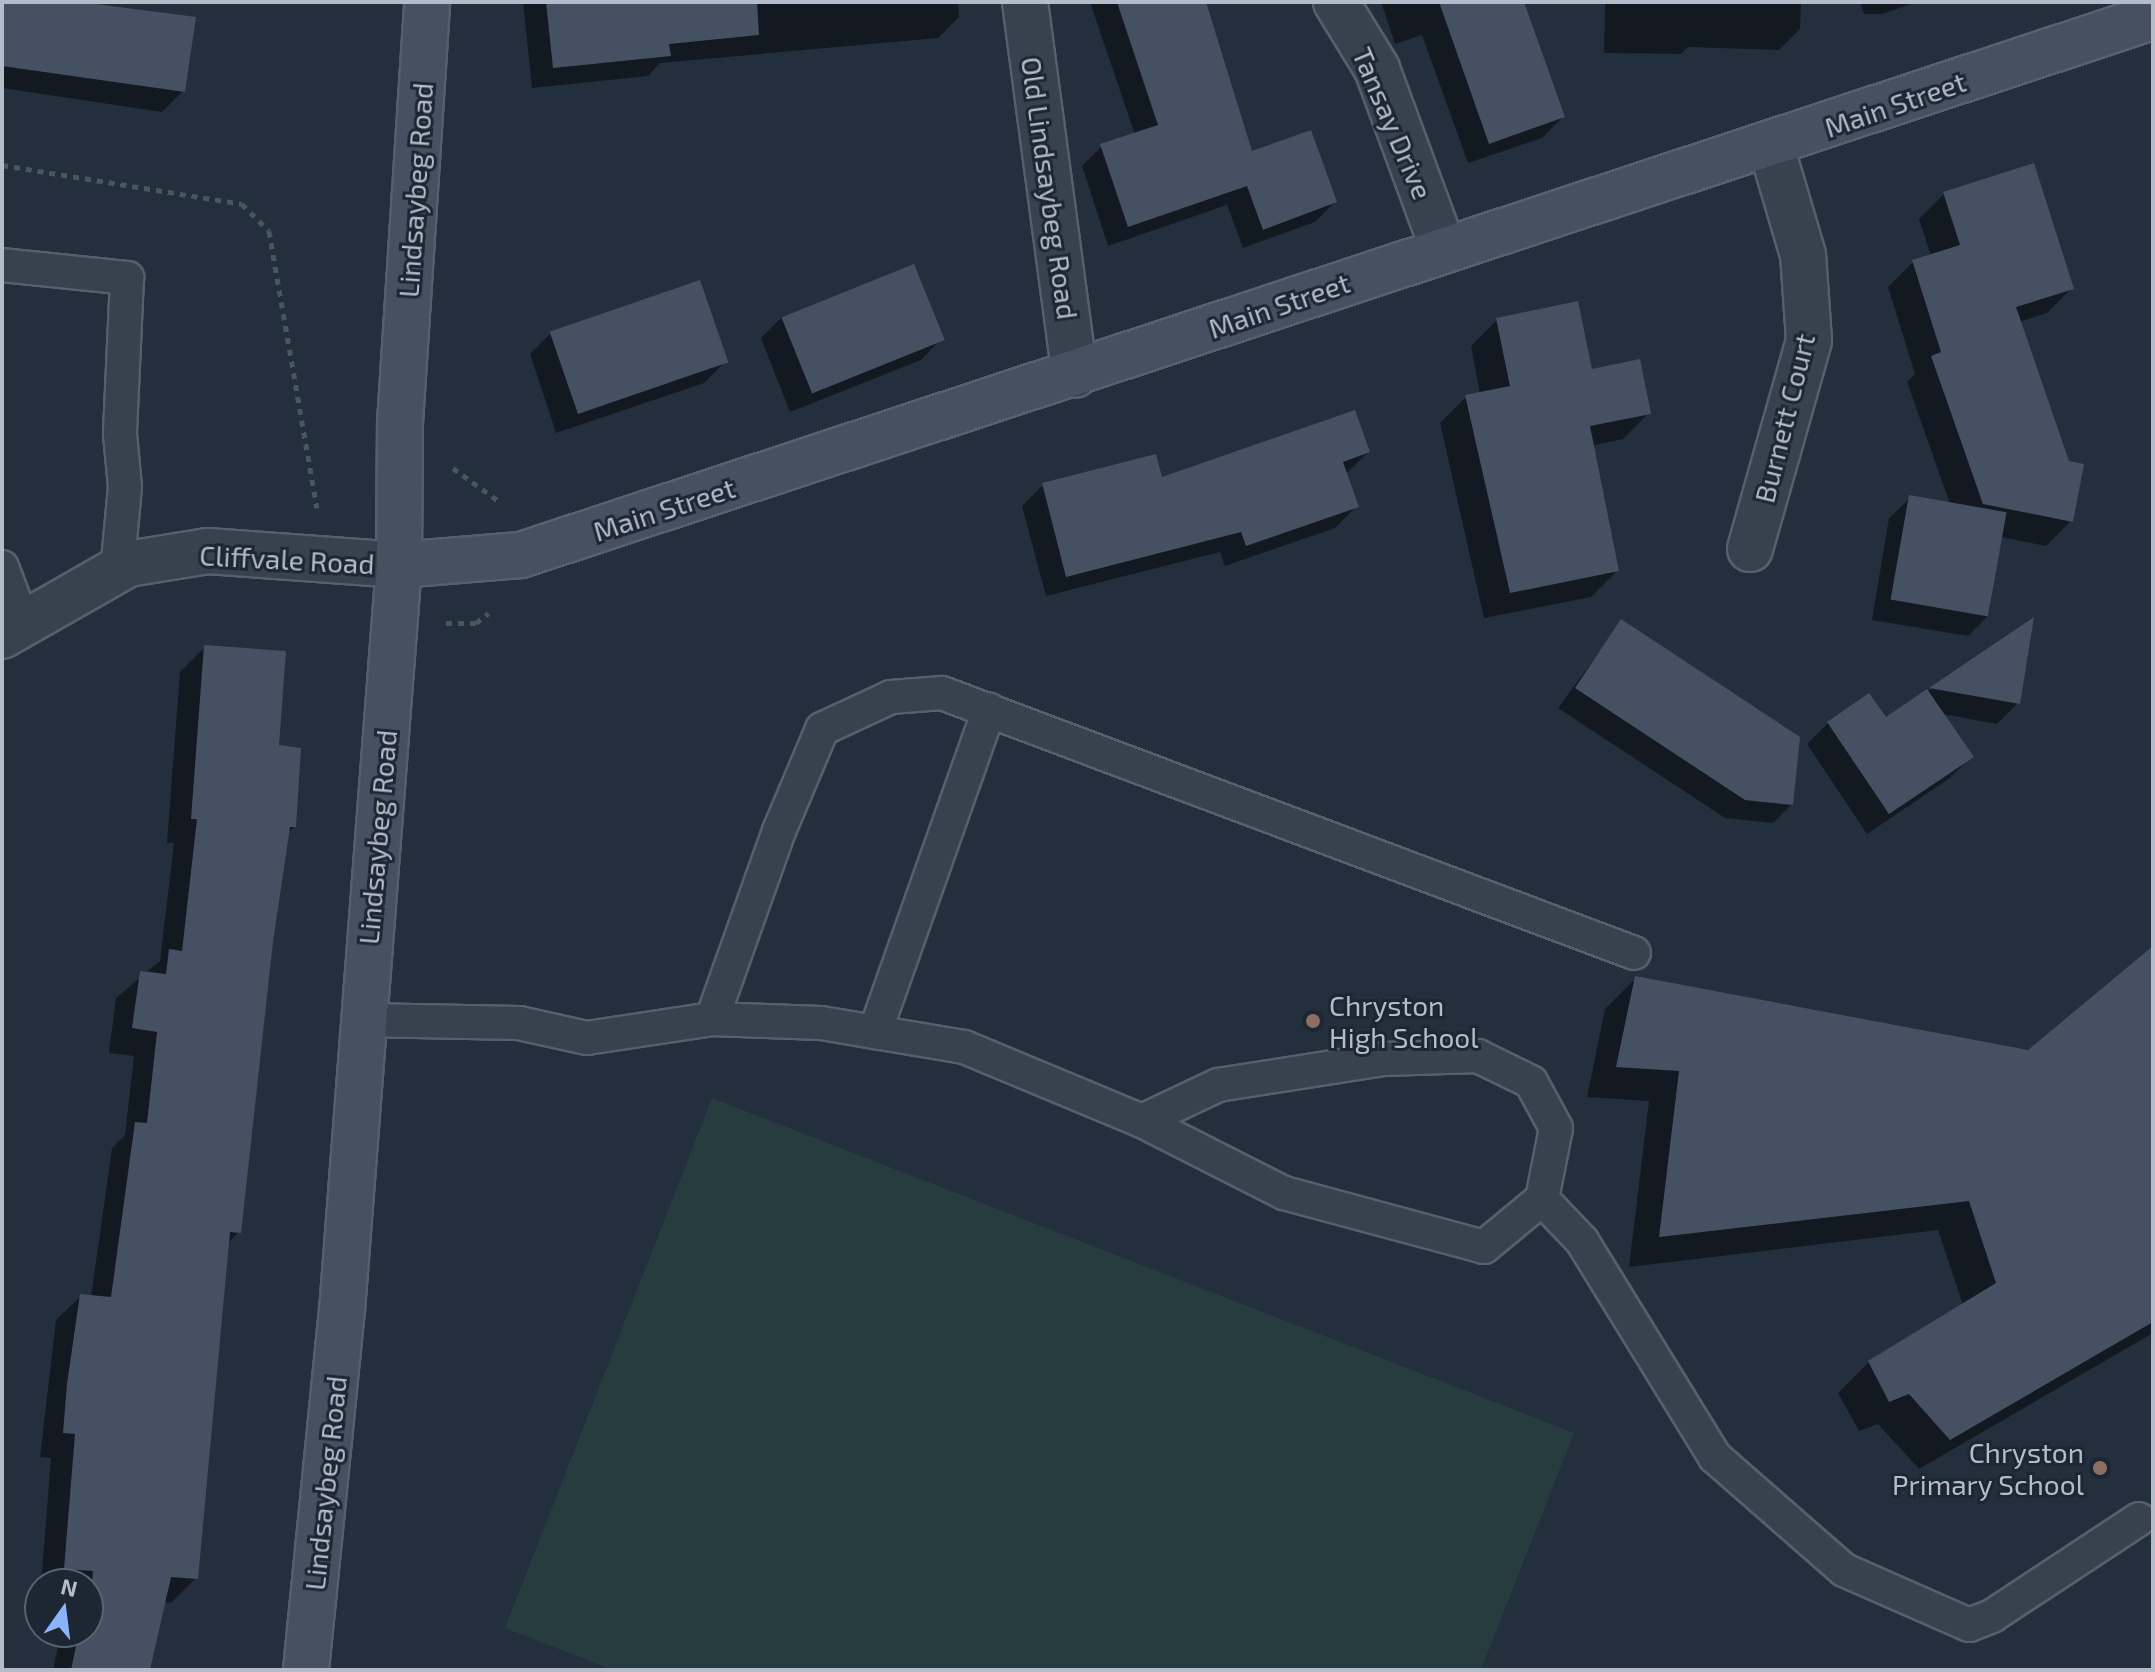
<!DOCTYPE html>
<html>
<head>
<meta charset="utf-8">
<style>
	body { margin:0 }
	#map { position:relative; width:2155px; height:1672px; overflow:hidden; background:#242f3e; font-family:"Exo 2",sans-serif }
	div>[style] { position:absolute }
	.green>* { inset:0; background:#263c3f }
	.shadow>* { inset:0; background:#0007 }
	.building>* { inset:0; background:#455162; transform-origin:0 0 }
	.path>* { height:5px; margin-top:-2.5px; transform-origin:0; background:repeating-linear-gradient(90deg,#44595c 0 6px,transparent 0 12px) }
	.roads { filter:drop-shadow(2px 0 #565f6c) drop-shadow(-2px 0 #565f6c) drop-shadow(0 2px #565f6c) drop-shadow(0 -2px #565f6c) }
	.lane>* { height:32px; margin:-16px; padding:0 16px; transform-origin:16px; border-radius:16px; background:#38414e }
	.street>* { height:44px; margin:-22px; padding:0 22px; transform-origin:22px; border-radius:22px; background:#38414e }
	.secondary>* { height:44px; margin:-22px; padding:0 22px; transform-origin:22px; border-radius:22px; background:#465061 }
	.dots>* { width:22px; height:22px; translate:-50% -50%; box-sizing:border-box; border:4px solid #1d2633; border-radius:50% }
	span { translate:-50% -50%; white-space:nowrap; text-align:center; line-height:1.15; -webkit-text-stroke:6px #1d2633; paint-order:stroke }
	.street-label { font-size:28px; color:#b4bcc9 }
	.poi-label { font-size:28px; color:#b4bcc9 }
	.left { translate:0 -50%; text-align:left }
	.right { translate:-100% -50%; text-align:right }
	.frame { position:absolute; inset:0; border:4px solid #b4bcc9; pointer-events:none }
	.north { position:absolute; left:24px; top:1568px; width:80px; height:80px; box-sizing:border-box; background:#1d2633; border:2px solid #59626f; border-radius:50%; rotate:14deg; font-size:22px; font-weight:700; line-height:32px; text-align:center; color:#b4bcc9 }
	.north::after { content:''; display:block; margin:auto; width:28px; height:36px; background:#8ab4f8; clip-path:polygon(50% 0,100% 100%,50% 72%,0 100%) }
</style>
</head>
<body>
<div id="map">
	<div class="green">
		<i style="clip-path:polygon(712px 1098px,1574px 1433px,1481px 1670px,613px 1670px,505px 1628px)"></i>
	</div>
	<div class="shadow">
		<i style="clip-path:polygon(2px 2px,65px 2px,183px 91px,162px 112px,2px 88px)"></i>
		<i style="clip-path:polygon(523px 2px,958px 2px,959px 17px,938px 38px,660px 63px,648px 76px,532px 88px)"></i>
		<i style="clip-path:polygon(1090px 2px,1202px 2px,1250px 154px,1335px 202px,1315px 222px,1243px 248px,1227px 205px,1108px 246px,1082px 166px,1102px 146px,1135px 135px)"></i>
		<i style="clip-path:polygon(1381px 2px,1496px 2px,1563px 117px,1542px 138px,1468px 163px,1422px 35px,1395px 44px)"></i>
		<i style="clip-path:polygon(1605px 2px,1801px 2px,1800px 29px,1779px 50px,1688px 47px,1681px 54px,1604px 53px)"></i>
		<i style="clip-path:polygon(1860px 2px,1917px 2px,1882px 14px,1864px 14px)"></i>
		<i style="clip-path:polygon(1944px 194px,2072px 288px,2047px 313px,2019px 322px,2071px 521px,2046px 546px,2001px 537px,1989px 615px,1968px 636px,1872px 620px,1889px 518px,1910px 498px,1950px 504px,1907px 382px,1915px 374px,1888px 287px,1913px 262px,1931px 256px,1919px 219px)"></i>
		<i style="clip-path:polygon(782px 317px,941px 339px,921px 360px,790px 412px,761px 338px)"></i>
		<i style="clip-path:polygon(1497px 320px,1591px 371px,1649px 413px,1623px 439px,1592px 446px,1617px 571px,1591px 597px,1484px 618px,1440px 423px,1466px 397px,1480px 394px,1471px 346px)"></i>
		<i style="clip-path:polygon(551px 333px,725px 362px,704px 383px,556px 433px,530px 354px)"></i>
		<i style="clip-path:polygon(1368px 452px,1347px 473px,1356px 507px,1335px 528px,1225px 566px,1220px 552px,1046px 596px,1022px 506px,1043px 485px,1161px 479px)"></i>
		<i style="clip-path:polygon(1622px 621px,1792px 804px,1773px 823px,1725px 818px,1558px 708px)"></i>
		<i style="clip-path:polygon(2032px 621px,2018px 703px,1997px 724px,1942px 714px,1971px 757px,1950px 778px,1867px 834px,1807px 744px,1828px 723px,1885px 720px)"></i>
		<i style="clip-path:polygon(205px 647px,277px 747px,294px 827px,287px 834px,271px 942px,239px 1232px,227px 1244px,196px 1578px,171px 1603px,164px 1602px,150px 1670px,53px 1670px,61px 1632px,88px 1632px,88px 1584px,41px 1584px,51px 1458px,40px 1457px,56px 1320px,81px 1296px,91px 1297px,112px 1148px,125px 1135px,134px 1056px,109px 1053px,116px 998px,160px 961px,174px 843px,167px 843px,180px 672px)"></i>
		<i style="clip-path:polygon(2153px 949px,2153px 1333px,1919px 1469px,1878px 1424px,1859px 1431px,1838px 1393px,1869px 1362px,1963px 1305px,1938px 1230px,1629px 1267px,1649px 1101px,1587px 1097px,1605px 1009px,1635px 979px,2028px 1052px)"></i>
	</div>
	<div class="building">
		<i style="clip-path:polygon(2px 2px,80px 2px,196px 17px,185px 92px,2px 66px)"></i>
		<i style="clip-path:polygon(546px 2px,757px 2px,759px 35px,669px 44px,671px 56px,553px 68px)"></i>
		<i style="clip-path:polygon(1117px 2px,1206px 2px,1252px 151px,1311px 130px,1337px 202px,1263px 230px,1247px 186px,1128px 227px,1100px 144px,1158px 125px)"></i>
		<i style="clip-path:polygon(1439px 2px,1524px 2px,1565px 117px,1489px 144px)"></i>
		<i style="clip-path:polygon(2034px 163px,2074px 289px,2016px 307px,2069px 461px,2084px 464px,2073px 522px,1983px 504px,1931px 356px,1941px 352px,1912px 260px,1960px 245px,1943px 192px)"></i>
		<i style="left:914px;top:264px;width:82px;height:143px;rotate:68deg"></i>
		<i style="left:700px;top:280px;width:87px;height:159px;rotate:71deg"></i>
		<i style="clip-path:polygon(1578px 301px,1592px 369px,1640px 359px,1651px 414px,1590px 426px,1619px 571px,1510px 593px,1465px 395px,1510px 386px,1496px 318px)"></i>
		<i style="clip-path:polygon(1355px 410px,1370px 452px,1343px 462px,1359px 507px,1246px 546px,1241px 532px,1066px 577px,1042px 483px,1156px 454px,1162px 477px)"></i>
		<i style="left:1909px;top:495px;width:99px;height:106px;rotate:10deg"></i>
		<i style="clip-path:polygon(2034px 617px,2020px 704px,1929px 688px)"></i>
		<i style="clip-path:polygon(1621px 619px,1800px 737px,1793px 805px,1745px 800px,1575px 688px)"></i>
		<i style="clip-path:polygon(204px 645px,286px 651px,279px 745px,301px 748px,296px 827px,290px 827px,273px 942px,241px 1233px,230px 1232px,198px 1579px,171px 1577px,150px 1670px,71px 1670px,79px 1632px,88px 1632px,93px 1571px,64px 1569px,75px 1434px,63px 1433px,67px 1384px,80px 1294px,111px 1297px,135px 1122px,147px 1123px,157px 1032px,132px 1028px,140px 971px,166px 974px,169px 949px,182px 951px,197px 819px,191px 819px)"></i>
		<i style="clip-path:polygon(1927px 689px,1974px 757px,1889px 814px,1827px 722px,1869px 693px,1886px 717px)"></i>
		<i style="clip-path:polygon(2153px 946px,2153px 1322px,1950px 1440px,1909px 1394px,1889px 1402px,1868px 1361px,1996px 1283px,1969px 1201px,1659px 1237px,1679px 1071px,1616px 1067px,1635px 976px,2028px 1050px)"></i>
	</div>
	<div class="path">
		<i style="left:2px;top:165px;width:243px;rotate:9.2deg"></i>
		<i style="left:242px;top:204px;width:38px;rotate:45deg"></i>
		<i style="left:269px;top:231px;width:281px;rotate:80.2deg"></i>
		<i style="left:453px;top:468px;width:58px;rotate:35.9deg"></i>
		<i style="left:446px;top:623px;width:30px"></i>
		<i style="left:476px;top:623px;width:16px;rotate:-38deg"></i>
	</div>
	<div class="roads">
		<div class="lane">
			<i style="left:2px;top:265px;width:126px;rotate:5.9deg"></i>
			<i style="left:127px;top:278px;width:156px;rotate:92.6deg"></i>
			<i style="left:120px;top:434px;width:53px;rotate:84.6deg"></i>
			<i style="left:125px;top:487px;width:84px;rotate:95.4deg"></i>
			<i style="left:2px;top:567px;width:60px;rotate:69.4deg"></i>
			<i style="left:712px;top:1019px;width:200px;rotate:-70.4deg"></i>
			<i style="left:779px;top:831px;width:111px;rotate:-67.1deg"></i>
			<i style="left:822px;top:729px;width:76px;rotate:-24.9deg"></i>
			<i style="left:891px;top:697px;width:51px;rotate:-4.5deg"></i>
			<i style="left:942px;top:693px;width:739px;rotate:20.59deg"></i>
			<i style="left:362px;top:1020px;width:157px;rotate:1.1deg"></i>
			<i style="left:519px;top:1023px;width:70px;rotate:12.4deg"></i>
			<i style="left:587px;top:1038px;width:126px;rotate:-8.6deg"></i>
			<i style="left:712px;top:1019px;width:109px;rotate:2.1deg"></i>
			<i style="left:821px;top:1023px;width:145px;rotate:9.5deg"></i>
			<i style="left:964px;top:1047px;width:193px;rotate:22.6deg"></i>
			<i style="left:1142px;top:1121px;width:159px;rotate:26.9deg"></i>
			<i style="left:1284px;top:1193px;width:207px;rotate:15.1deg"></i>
			<i style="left:1484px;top:1247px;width:75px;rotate:-39.6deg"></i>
			<i style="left:1542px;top:1199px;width:72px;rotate:-78.8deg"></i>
			<i style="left:1556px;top:1128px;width:52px;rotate:-118.5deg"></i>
			<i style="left:1531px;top:1082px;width:59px;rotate:-153.9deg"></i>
			<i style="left:1478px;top:1056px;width:94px;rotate:178.2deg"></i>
			<i style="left:1384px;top:1059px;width:168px;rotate:171.1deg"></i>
			<i style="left:1218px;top:1085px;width:84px;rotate:154.7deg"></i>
			<i style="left:875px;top:1032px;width:342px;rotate:-70.5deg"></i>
			<i style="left:1542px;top:1199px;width:58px;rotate:46.4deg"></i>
			<i style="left:1582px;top:1241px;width:254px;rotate:58.4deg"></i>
			<i style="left:1715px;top:1457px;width:171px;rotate:41.2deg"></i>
			<i style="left:1844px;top:1570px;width:137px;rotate:23.7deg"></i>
			<i style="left:1969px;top:1625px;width:25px;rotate:-21deg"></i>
			<i style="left:1992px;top:1616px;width:176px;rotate:-33.4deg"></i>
		</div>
		<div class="street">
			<i style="left:1025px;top:2px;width:376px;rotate:82.4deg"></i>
			<i style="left:1336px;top:2px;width:79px;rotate:58.5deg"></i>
			<i style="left:1377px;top:69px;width:191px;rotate:69.8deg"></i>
			<i style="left:1750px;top:549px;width:217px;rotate:-74.2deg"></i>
			<i style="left:1809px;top:340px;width:85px;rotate:-94deg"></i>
			<i style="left:1803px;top:255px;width:114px;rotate:-106.4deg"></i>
			<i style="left:2px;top:636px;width:145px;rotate:-29.7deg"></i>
			<i style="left:128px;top:564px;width:81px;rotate:-9.2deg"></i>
			<i style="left:208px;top:551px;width:192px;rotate:4.2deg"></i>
		</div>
		<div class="secondary">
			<i style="left:399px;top:565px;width:122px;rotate:-4.7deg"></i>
			<i style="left:521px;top:555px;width:1718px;rotate:-18.25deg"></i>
			<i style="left:306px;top:1670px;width:361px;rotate:-84.3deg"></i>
			<i style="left:342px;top:1311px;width:748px;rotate:-85.63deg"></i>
			<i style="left:399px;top:565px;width:142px;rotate:-89.6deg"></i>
			<i style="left:400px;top:423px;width:422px;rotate:-86.3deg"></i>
		</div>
	</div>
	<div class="dots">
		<i style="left:1313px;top:1021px;background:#8d6e63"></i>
		<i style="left:2100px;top:1468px;background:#8d6e63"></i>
	</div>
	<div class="street-label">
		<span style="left:1895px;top:104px;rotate:-19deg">Main Street</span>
		<span style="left:1393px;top:123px;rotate:67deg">Tansay Drive</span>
		<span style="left:1050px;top:188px;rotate:82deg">Old Lindsaybeg Road</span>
		<span style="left:415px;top:190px;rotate:-86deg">Lindsaybeg Road</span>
		<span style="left:1279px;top:305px;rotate:-19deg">Main Street</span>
		<span style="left:1784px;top:418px;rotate:-76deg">Burnett Court</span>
		<span style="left:664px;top:509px;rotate:-18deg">Main Street</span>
		<span style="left:287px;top:559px;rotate:3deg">Cliffvale Road</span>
		<span style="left:377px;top:837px;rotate:-85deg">Lindsaybeg Road</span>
		<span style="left:325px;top:1483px;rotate:-84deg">Lindsaybeg Road</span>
	</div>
	<div class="poi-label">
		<span class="left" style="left:1329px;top:1021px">Chryston<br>High School</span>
		<span class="right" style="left:2084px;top:1468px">Chryston<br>Primary School</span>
	</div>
	<div class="frame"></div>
	<div class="north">N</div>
</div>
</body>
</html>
